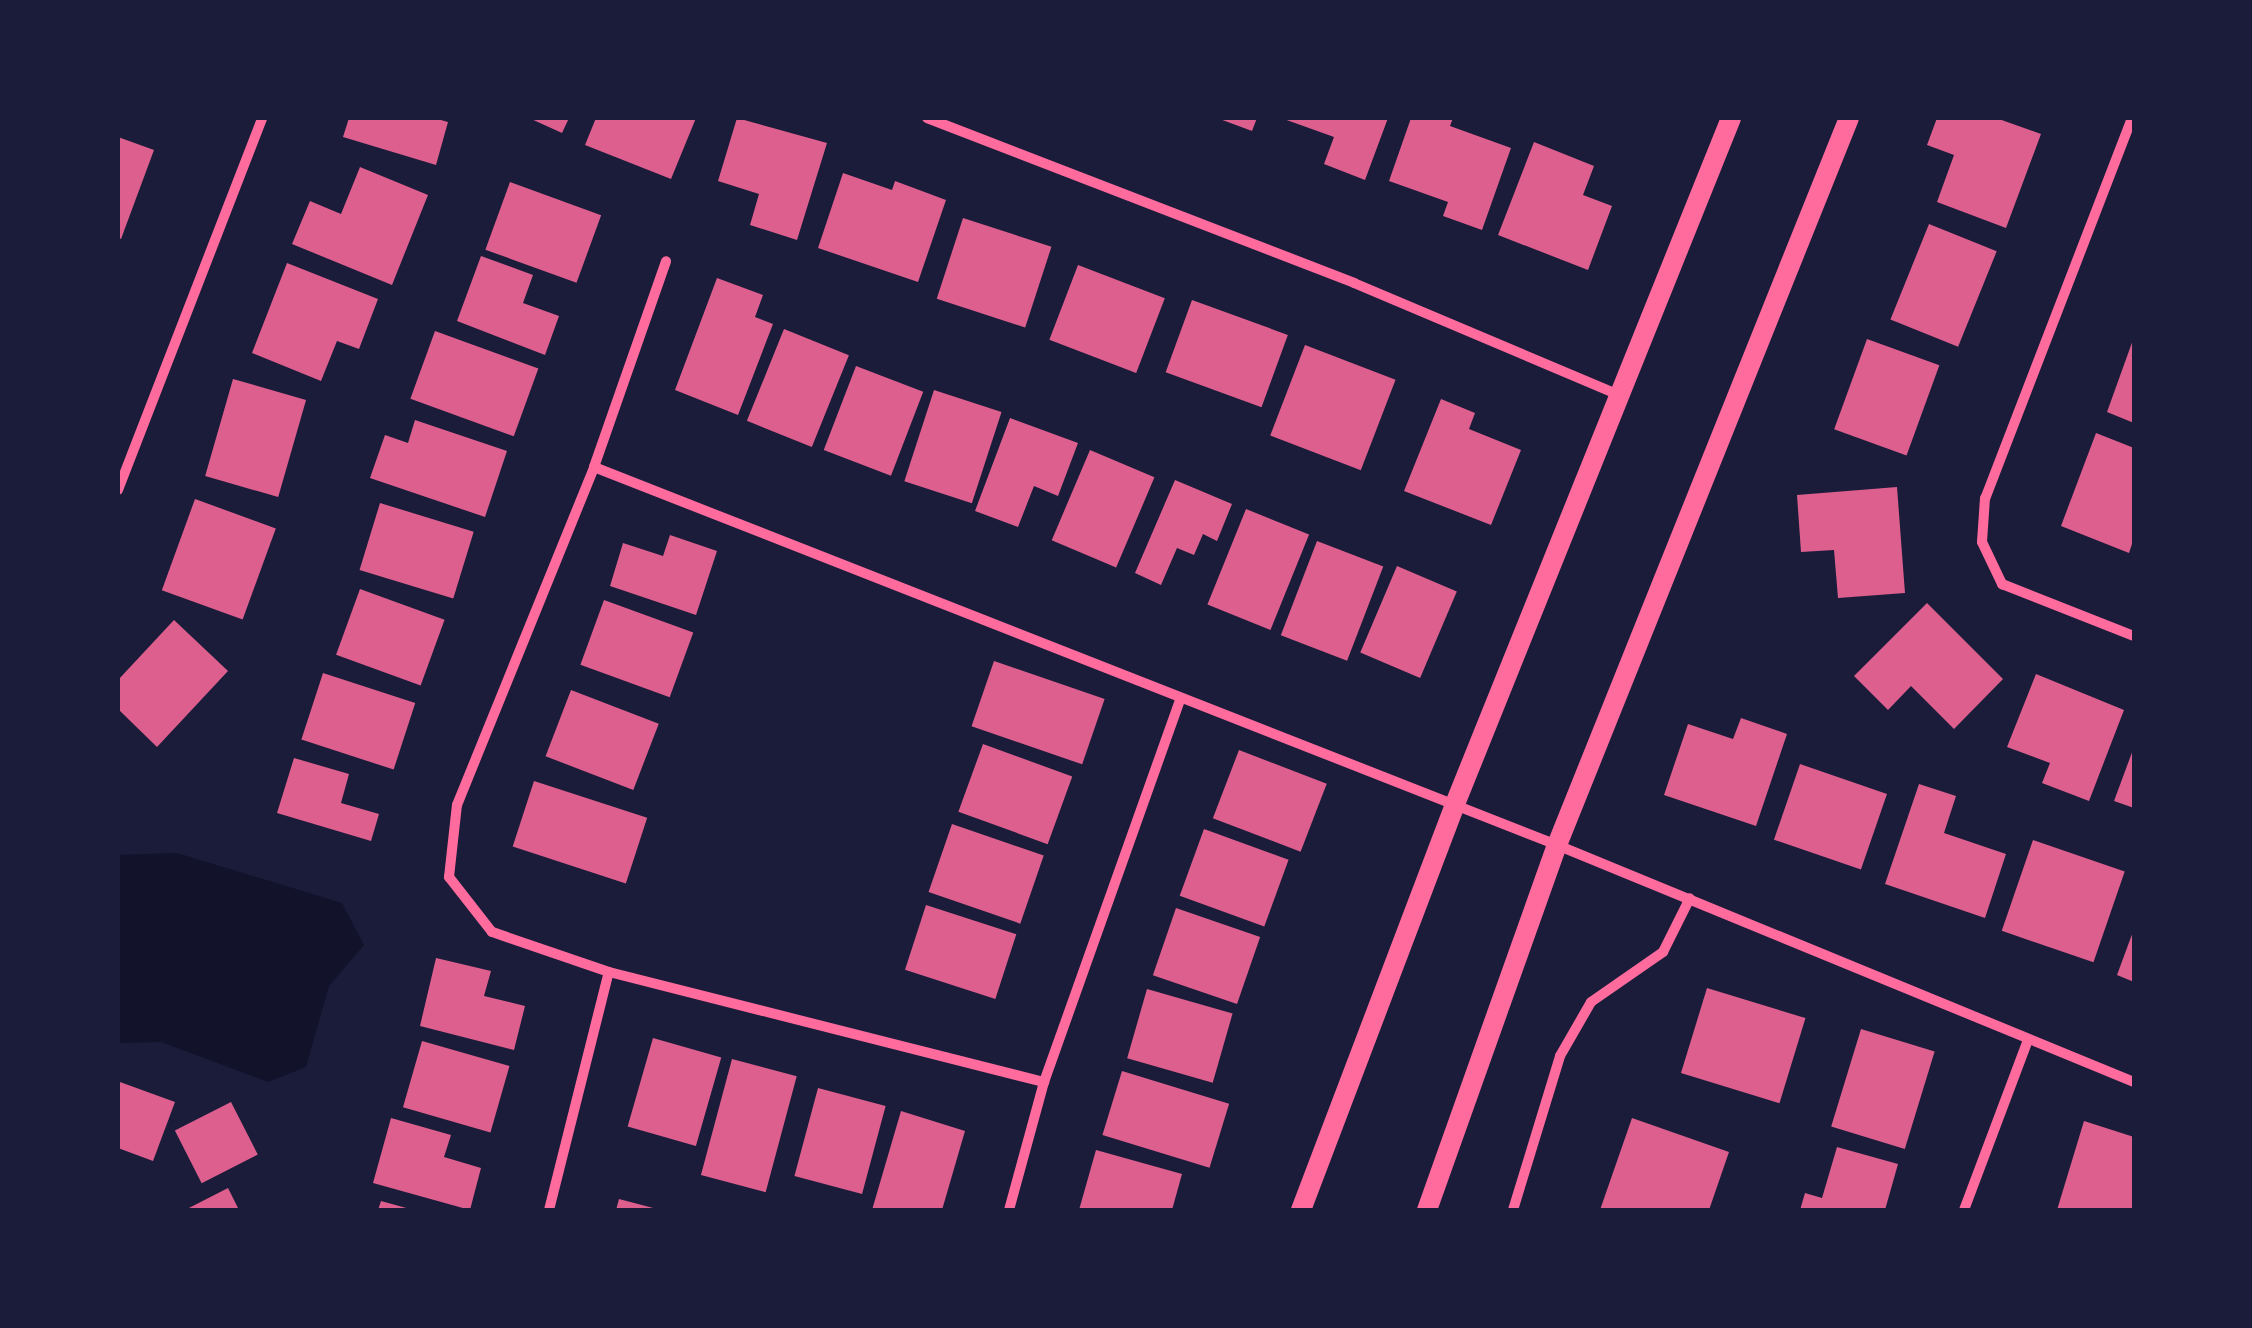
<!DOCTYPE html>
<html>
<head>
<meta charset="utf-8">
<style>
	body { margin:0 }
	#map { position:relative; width:2252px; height:1328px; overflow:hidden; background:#1b1b3a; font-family:"Public Sans",sans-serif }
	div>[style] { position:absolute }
	.water>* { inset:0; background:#12122b }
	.building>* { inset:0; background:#dd5f8e; transform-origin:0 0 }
	.minor>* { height:10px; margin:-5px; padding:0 5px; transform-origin:5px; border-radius:5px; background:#ff6b9d }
	.secondary>* { height:20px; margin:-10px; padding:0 10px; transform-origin:10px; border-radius:10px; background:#ff6b9d }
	span { translate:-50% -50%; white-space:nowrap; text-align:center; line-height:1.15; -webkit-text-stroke:9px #1b1b3a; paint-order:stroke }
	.frame { position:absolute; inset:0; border:120px solid #1b1b3a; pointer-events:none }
</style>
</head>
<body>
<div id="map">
	<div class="water">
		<i style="clip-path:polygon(177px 853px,342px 903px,364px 945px,329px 986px,306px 1067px,268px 1082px,161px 1042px,118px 1043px,118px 855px)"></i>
	</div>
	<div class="building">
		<i style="clip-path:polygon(349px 118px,434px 118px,448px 122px,436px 165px,343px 137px)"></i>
		<i style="clip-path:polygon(529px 118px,569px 118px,562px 133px)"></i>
		<i style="clip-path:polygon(596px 118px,696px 118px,671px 179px,585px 145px)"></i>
		<i style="clip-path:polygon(737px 118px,827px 143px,797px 240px,750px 225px,759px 194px,718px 181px)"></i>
		<i style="clip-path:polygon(1217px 118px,1257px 118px,1252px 131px)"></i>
		<i style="clip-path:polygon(1281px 118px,1388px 118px,1365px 180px,1324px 164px,1334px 137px)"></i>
		<i style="clip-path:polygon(1411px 118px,1453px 118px,1450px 126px,1511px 148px,1482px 230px,1443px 216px,1448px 202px,1389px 181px)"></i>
		<i style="clip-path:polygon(1937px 118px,1996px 118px,2041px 134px,2006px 228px,1937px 202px,1954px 155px,1927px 145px)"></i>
		<i style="clip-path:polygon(118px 137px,154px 150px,121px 239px,118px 238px)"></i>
		<i style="clip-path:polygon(1534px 142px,1594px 166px,1583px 195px,1612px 206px,1588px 270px,1498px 235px)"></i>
		<i style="clip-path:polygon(360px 167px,428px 195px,392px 285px,292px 244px,310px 201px,341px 214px)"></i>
		<i style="clip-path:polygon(843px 173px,892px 190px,895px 181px,946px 200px,918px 282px,818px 248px)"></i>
		<i style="left:510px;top:182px;width:97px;height:72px;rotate:20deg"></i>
		<i style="left:963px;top:218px;width:93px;height:85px;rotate:18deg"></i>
		<i style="left:1929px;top:224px;width:73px;height:103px;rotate:22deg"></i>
		<i style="clip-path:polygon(481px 256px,533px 275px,523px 303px,559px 316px,545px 355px,457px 321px)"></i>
		<i style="clip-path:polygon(287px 263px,378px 299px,359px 349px,337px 341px,321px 381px,252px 353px)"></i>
		<i style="left:1078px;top:265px;width:93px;height:80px;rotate:21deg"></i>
		<i style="clip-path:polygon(717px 278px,763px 295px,755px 317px,773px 324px,738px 415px,675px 390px)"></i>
		<i style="left:1192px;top:300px;width:102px;height:77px;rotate:20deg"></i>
		<i style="left:784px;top:329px;width:70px;height:99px;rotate:22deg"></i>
		<i style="left:435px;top:331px;width:110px;height:72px;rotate:20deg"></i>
		<i style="clip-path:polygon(2134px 337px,2134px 423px,2107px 412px)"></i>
		<i style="left:1867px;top:339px;width:77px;height:96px;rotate:20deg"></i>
		<i style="left:1305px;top:345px;width:97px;height:97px;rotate:21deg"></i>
		<i style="left:856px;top:366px;width:72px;height:90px;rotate:21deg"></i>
		<i style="left:233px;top:379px;width:76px;height:101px;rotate:16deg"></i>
		<i style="left:934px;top:390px;width:71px;height:96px;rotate:18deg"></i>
		<i style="clip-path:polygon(1441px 399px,1475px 413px,1469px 429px,1521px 450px,1491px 525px,1404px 491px)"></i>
		<i style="clip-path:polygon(1010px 418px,1078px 443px,1058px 496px,1034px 486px,1018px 527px,975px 511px)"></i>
		<i style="clip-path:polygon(415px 420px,507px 451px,485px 517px,370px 478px,385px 435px,408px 443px)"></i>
		<i style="clip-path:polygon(2096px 433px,2134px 448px,2134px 538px,2129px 553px,2061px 526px)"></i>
		<i style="left:1090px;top:450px;width:70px;height:98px;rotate:23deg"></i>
		<i style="clip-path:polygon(1175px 480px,1232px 504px,1217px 541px,1203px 534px,1194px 555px,1177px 548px,1161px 585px,1135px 573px)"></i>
		<i style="clip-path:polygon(1897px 487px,1905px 593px,1838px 598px,1834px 550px,1801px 552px,1797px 495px)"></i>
		<i style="left:195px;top:499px;width:86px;height:97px;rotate:20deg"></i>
		<i style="left:380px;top:503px;width:98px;height:70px;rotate:17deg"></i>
		<i style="left:1246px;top:509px;width:68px;height:103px;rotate:22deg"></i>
		<i style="clip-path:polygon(670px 535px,717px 551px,696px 615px,610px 586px,623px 543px,663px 556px)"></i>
		<i style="left:1317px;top:541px;width:71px;height:101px;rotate:21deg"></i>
		<i style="left:1397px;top:566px;width:65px;height:94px;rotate:23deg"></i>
		<i style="left:360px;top:589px;width:90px;height:70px;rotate:20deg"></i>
		<i style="left:604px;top:600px;width:95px;height:69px;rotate:20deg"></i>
		<i style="clip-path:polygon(1927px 603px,2003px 679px,1954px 729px,1911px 686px,1888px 710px,1854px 676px)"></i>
		<i style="clip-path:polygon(174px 620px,228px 671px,157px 747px,118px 709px,118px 680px)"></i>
		<i style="left:994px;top:661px;width:117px;height:69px;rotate:19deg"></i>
		<i style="left:323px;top:673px;width:97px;height:70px;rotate:18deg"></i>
		<i style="clip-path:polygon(2036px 674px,2124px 710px,2089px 801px,2042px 783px,2050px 763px,2007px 747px)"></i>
		<i style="left:571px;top:690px;width:94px;height:71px;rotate:21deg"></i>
		<i style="clip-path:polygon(1741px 718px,1787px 734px,1756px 826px,1664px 795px,1688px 724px,1733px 739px)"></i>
		<i style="left:983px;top:744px;width:95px;height:72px;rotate:20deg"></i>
		<i style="clip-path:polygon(2134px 747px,2134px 808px,2114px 801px)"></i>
		<i style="left:1239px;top:750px;width:94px;height:73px;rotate:21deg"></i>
		<i style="clip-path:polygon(294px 758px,349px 774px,341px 803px,379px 814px,371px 841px,277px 813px)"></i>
		<i style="left:1800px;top:764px;width:92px;height:80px;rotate:19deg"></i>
		<i style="left:534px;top:781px;width:119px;height:69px;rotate:18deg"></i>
		<i style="clip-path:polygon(1919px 784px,1956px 796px,1944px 833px,2006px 854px,1985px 918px,1885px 884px)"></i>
		<i style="left:952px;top:824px;width:97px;height:72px;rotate:19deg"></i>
		<i style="left:1204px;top:829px;width:90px;height:71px;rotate:20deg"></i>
		<i style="left:2033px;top:840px;width:97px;height:96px;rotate:19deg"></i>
		<i style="left:926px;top:905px;width:95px;height:68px;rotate:18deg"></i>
		<i style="left:1176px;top:908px;width:89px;height:71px;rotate:19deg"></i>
		<i style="clip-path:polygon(2134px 929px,2134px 982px,2117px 975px)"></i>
		<i style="clip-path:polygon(436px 958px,491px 971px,484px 996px,525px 1006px,514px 1050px,420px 1026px)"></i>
		<i style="left:1707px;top:988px;width:103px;height:89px;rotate:17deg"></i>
		<i style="left:1147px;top:989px;width:89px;height:72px;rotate:16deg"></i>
		<i style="left:1861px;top:1029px;width:77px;height:102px;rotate:17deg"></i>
		<i style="left:653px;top:1038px;width:71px;height:92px;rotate:16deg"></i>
		<i style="left:422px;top:1041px;width:91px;height:69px;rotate:16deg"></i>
		<i style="left:732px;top:1059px;width:67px;height:120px;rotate:15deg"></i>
		<i style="left:1122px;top:1071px;width:112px;height:67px;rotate:17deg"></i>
		<i style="clip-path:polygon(120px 1082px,175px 1102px,153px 1161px,118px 1148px)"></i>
		<i style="left:818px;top:1088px;width:70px;height:91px;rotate:15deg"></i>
		<i style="left:231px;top:1102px;width:59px;height:63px;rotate:63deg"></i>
		<i style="clip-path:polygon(901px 1111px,965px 1131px,942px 1210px,872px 1210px)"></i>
		<i style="clip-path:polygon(391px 1118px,451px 1135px,444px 1157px,481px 1168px,470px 1210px,373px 1183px)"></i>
		<i style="clip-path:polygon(1632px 1118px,1729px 1152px,1709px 1210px,1600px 1210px)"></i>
		<i style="clip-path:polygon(2084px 1121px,2134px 1137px,2134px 1210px,2057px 1210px)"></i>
		<i style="clip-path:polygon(1837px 1147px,1898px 1164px,1885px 1210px,1800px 1210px,1805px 1193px,1822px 1198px)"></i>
		<i style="clip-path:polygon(1096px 1150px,1182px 1174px,1172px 1210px,1079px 1210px)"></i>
		<i style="clip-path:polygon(228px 1188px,239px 1210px,185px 1210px)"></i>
		<i style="clip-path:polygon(619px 1199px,657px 1209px,657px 1210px,616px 1210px)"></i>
		<i style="clip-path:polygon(381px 1201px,410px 1209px,409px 1210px,378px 1210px)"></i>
	</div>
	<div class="minor">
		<i style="left:927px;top:118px;width:458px;rotate:21.1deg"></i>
		<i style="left:1354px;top:283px;width:288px;rotate:22.9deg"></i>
		<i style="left:2132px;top:118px;width:407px;rotate:111.1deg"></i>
		<i style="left:1985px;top:498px;width:44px;rotate:93.9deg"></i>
		<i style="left:1982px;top:542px;width:47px;rotate:64.5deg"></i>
		<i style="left:2002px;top:584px;width:142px;rotate:21.5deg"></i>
		<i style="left:594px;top:467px;width:1035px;rotate:21.43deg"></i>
		<i style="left:1557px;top:845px;width:624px;rotate:22.33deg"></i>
		<i style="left:118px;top:490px;width:399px;rotate:-68.8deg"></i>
		<i style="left:609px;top:972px;width:449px;rotate:14.2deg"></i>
		<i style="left:549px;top:1210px;width:245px;rotate:-75.9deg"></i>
		<i style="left:609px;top:972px;width:124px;rotate:-161.1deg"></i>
		<i style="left:492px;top:932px;width:70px;rotate:-128deg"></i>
		<i style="left:449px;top:877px;width:72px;rotate:-83.7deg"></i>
		<i style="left:457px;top:805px;width:365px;rotate:-67.9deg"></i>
		<i style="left:594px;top:467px;width:218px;rotate:-70.7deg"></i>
		<i style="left:1009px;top:1210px;width:133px;rotate:-74.7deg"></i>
		<i style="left:1044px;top:1082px;width:408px;rotate:-70.4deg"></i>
		<i style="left:1513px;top:1210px;width:161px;rotate:-73deg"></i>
		<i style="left:1560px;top:1056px;width:62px;rotate:-60.1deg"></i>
		<i style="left:1591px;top:1002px;width:88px;rotate:-34.8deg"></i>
		<i style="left:1663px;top:952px;width:60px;rotate:-63.4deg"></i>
		<i style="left:1964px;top:1210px;width:182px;rotate:-69.4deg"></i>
	</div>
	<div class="secondary">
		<i style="left:1301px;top:1210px;width:434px;rotate:-69.2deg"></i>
		<i style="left:1455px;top:804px;width:739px;rotate:-68.08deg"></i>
		<i style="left:1427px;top:1210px;width:387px;rotate:-70.4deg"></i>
		<i style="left:1557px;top:845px;width:783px;rotate:-68.12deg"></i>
	</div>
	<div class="frame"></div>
</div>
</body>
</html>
